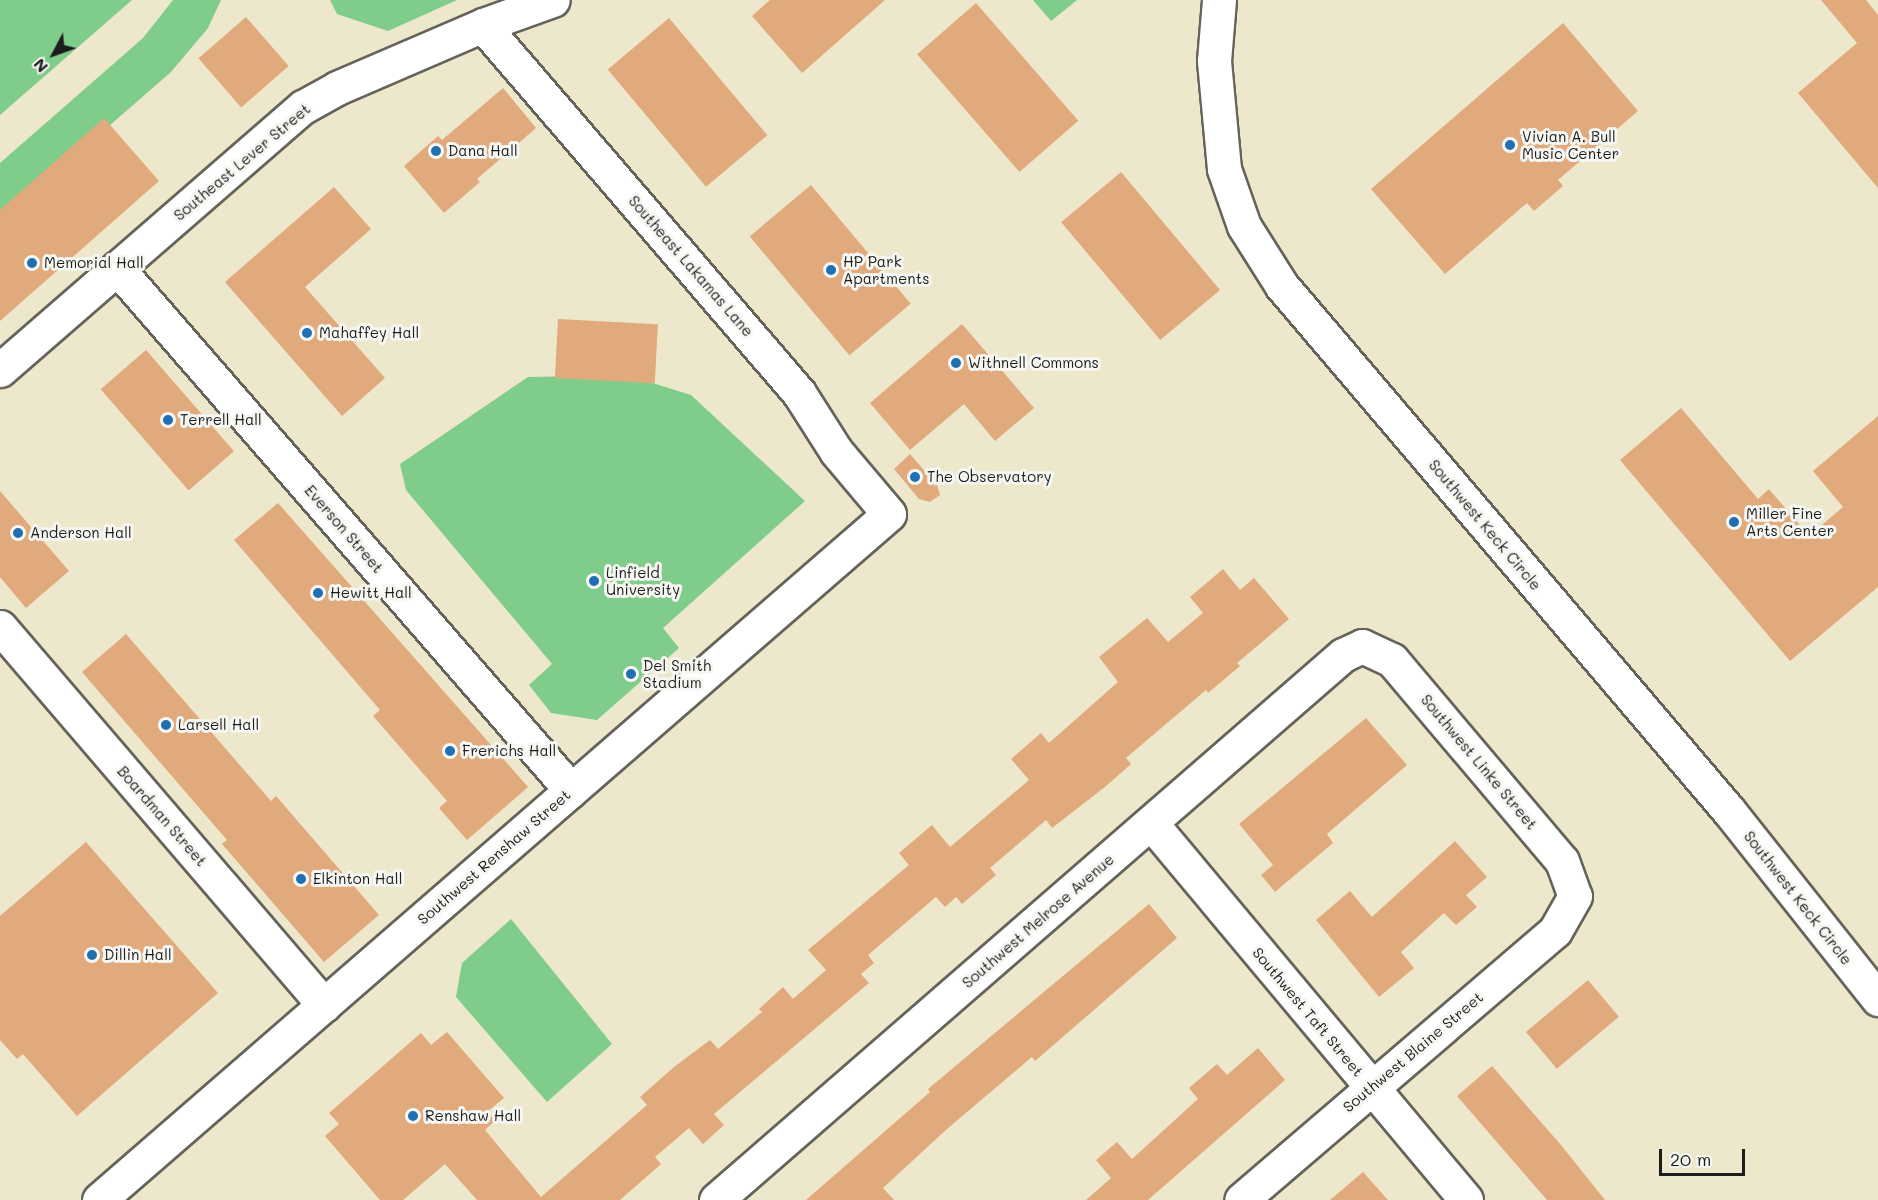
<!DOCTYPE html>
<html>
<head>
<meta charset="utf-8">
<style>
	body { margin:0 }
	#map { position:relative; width:1878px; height:1200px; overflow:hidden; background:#ede7cc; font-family:Mali,sans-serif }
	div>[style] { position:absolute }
	.green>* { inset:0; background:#80cc8a }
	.building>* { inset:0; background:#e1aa7c; transform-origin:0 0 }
	.roads { filter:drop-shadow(2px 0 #65635a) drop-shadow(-2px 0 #65635a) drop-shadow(0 2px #65635a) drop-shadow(0 -2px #65635a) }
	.minor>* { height:33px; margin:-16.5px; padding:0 16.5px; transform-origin:16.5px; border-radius:16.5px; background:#fff }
	.dots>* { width:16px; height:16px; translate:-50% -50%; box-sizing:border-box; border:3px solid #f6f6f2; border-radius:50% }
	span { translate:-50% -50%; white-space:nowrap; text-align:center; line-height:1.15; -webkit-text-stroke:6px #f6f6f2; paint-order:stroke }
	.poi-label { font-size:15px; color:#1c1c1c }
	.left { translate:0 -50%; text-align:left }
	.street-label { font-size:15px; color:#1c1c1c }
	.north { position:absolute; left:24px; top:24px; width:60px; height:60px; -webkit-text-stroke:4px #f6f6f2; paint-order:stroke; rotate:229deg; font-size:16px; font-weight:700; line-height:24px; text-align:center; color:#1c1c1c }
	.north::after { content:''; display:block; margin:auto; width:21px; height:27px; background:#1c1c1c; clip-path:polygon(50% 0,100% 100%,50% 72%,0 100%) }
	.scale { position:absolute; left:1659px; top:1149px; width:86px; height:27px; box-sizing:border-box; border:3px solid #1c1c1c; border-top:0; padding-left:8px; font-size:18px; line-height:21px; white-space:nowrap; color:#1c1c1c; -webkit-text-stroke:4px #f6f6f2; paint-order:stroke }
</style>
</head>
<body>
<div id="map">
	<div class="green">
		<i style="clip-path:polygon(0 0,132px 0,0 115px)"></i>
		<i style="clip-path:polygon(173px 0,221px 0,208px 28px,171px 72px,0 221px,0 163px,143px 38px)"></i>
		<i style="clip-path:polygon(330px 0,457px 0,388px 31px,337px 14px)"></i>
		<i style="clip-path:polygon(1033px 0,1077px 0,1051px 21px)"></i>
		<i style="clip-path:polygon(627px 375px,691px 395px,805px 501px,663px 628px,679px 648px,597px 720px,551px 713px,529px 685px,552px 664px,406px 490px,400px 464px,528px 377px)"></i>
		<i style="clip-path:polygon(511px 919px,612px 1044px,547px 1102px,456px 997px,462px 963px)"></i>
	</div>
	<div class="building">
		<i style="clip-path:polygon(770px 0,885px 0,802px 73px,752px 16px)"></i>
		<i style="clip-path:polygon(1821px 0,1866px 0,1878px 15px,1878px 188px,1798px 93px,1857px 43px)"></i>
		<i style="left:976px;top:3px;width:156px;height:78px;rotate:49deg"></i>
		<i style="left:246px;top:17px;width:65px;height:63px;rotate:49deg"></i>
		<i style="left:669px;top:18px;width:153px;height:80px;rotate:50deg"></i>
		<i style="clip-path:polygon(1563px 23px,1638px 111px,1558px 180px,1563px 186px,1534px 211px,1527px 203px,1445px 274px,1371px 189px)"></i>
		<i style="clip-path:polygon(503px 88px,536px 128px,477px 179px,480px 182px,444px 213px,404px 166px,438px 136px,442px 140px)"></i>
		<i style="clip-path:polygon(104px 118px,159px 181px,0 321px,0 210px)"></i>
		<i style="left:1121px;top:172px;width:154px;height:78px;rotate:50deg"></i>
		<i style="left:811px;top:185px;width:155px;height:80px;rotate:50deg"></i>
		<i style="clip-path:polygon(334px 187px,371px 229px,305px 287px,385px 378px,342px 416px,225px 282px)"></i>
		<i style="left:558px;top:319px;width:100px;height:59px;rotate:3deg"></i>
		<i style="clip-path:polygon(962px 324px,1034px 408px,995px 441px,964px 404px,910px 450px,870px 403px)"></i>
		<i style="left:146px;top:350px;width:134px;height:60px;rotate:49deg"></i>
		<i style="clip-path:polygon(1681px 408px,1758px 499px,1769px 489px,1809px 536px,1843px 507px,1813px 471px,1878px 416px,1878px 587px,1790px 661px,1620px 460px)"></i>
		<i style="clip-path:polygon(910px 454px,937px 485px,940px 495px,930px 502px,919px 499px,894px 469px)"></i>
		<i style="clip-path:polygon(0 491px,69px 571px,26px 608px,0 577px)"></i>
		<i style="clip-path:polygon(278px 503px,528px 787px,467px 840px,439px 808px,447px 801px,373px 716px,380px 710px,234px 540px)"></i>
		<i style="clip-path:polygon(1223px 569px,1240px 590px,1254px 578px,1289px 619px,1237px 663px,1240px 666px,1208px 693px,1206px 690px,1126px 758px,1131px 764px,1105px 787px,1052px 828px,1046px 820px,990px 868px,996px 875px,962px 904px,956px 897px,945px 907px,936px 897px,868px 955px,874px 963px,861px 974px,869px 983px,714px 1114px,724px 1125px,703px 1144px,689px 1128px,655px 1157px,661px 1164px,620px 1200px,477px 1200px,445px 1164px,403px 1200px,380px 1200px,325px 1136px,339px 1124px,329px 1113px,421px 1033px,431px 1045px,447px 1032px,504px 1098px,488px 1111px,496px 1120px,485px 1130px,541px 1197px,647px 1105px,640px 1097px,674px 1067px,710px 1040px,718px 1049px,762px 1012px,759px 1009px,783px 987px,793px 999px,826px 970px,808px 950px,909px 865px,899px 853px,932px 825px,950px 847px,1029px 780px,1011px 759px,1041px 733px,1049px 743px,1118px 682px,1099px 657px,1147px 618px,1168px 642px,1203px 613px,1190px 597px)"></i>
		<i style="clip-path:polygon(126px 634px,271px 801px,276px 796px,379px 915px,324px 962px,222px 844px,227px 840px,82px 672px)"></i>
		<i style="clip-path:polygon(1366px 718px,1407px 765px,1327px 834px,1333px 843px,1275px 892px,1261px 875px,1273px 865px,1239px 824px)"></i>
		<i style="clip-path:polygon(1455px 841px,1487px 877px,1466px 895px,1477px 907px,1456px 925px,1444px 913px,1401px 952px,1414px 968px,1379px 997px,1316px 920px,1350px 891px,1372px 917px)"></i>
		<i style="clip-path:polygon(86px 842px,218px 993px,77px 1116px,23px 1054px,17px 1059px,0 1040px,0 916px)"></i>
		<i style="clip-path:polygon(1149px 904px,1177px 938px,1035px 1061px,1032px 1057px,947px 1129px,883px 1188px,894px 1200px,806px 1200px,930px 1092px,928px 1089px)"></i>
		<i style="left:1588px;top:980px;width:48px;height:81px;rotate:50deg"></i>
		<i style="clip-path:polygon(1258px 1048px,1285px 1080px,1148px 1200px,1086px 1200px,1111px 1178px,1096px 1160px,1117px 1142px,1132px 1159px,1198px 1099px,1189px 1088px,1217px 1064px,1227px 1075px)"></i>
		<i style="clip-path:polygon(1492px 1066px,1561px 1145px,1605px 1200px,1547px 1200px,1457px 1096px)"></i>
		<i style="clip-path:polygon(1363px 1172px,1388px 1200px,1330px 1200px)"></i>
	</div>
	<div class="roads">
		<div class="minor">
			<i style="left:1219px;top:0;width:61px;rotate:94.7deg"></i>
			<i style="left:1214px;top:61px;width:108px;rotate:84.7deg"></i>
			<i style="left:1224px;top:169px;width:60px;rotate:70.7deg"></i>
			<i style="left:1244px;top:226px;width:71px;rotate:57.7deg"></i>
			<i style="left:1282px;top:286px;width:690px;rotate:49.59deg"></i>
			<i style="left:1729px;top:811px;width:240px;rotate:51.6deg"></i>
			<i style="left:117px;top:268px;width:692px;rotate:48.99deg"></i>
			<i style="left:0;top:370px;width:401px;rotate:-41deg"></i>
			<i style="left:303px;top:107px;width:39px;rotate:-29deg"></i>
			<i style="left:337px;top:88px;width:159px;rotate:-23.3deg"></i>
			<i style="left:483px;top:25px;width:74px;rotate:-19.7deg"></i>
			<i style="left:0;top:627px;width:498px;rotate:49.4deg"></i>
			<i style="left:1151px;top:823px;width:491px;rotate:50.1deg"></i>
			<i style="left:99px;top:1200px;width:1046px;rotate:-40.97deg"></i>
			<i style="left:889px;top:514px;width:82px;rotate:-130.1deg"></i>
			<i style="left:836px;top:451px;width:69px;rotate:-122.5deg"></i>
			<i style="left:799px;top:393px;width:485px;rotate:-130.7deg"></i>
			<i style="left:716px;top:1200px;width:831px;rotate:-41deg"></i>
			<i style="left:1343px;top:655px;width:21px;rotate:-25deg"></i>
			<i style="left:1362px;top:646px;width:33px;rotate:25deg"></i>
			<i style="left:1392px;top:660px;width:263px;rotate:49.8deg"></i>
			<i style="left:1562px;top:861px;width:37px;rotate:70deg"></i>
			<i style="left:1575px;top:896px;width:40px;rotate:119.7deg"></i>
			<i style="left:1555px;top:931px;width:413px;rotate:139.4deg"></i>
		</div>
	</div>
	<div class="dots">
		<i style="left:1510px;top:145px;background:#1f6fb2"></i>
		<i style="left:436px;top:151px;background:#1f6fb2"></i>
		<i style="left:32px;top:263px;background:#1f6fb2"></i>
		<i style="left:831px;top:270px;background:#1f6fb2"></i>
		<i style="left:307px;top:333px;background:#1f6fb2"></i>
		<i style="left:956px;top:363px;background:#1f6fb2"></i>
		<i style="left:168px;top:420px;background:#1f6fb2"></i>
		<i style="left:915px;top:477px;background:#1f6fb2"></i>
		<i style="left:1734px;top:522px;background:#1f6fb2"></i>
		<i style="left:18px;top:533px;background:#1f6fb2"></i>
		<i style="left:594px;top:581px;background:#1f6fb2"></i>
		<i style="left:318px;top:593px;background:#1f6fb2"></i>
		<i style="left:631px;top:674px;background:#1f6fb2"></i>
		<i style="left:166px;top:725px;background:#1f6fb2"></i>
		<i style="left:450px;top:751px;background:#1f6fb2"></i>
		<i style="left:301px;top:879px;background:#1f6fb2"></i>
		<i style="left:92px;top:955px;background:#1f6fb2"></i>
		<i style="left:413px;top:1116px;background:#1f6fb2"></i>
	</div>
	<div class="poi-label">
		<span class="left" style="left:1522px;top:145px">Vivian A. Bull<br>Music Center</span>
		<span class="left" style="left:448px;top:151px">Dana Hall</span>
		<span class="left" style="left:843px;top:270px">HP Park<br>Apartments</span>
		<span class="left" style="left:44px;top:263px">Memorial Hall</span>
		<span class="left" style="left:319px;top:333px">Mahaffey Hall</span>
		<span class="left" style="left:968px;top:363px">Withnell Commons</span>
		<span class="left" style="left:180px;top:420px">Terrell Hall</span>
		<span class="left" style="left:927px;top:477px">The Observatory</span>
		<span class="left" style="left:1746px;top:522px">Miller Fine<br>Arts Center</span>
		<span class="left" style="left:30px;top:533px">Anderson Hall</span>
		<span class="left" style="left:606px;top:581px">Linfield<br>University</span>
		<span class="left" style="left:330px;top:593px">Hewitt Hall</span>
		<span class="left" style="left:643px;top:674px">Del Smith<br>Stadium</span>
		<span class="left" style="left:178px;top:725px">Larsell Hall</span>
		<span class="left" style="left:462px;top:751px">Frerichs Hall</span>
		<span class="left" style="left:313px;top:879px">Elkinton Hall</span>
		<span class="left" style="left:104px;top:955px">Dillin Hall</span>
		<span class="left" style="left:425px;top:1116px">Renshaw Hall</span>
	</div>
	<div class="street-label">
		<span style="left:242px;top:162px;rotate:-40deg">Southeast Lever Street</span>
		<span style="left:691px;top:266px;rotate:49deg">Southeast Lakamas Lane</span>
		<span style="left:1485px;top:525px;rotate:50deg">Southwest Keck Circle</span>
		<span style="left:344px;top:529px;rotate:49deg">Everson Street</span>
		<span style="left:1479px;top:762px;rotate:50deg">Southwest Linke Street</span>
		<span style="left:162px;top:816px;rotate:49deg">Boardman Street</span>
		<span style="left:494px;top:857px;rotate:-41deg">Southwest Renshaw Street</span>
		<span style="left:1798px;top:898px;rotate:52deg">Southwest Keck Circle</span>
		<span style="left:1038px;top:921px;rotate:-41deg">Southwest Melrose Avenue</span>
		<span style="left:1308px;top:1012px;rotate:50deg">Southwest Taft Street</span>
		<span style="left:1413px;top:1052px;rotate:-40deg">Southwest Blaine Street</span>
	</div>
	<div class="north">N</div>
	<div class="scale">20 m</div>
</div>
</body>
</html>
